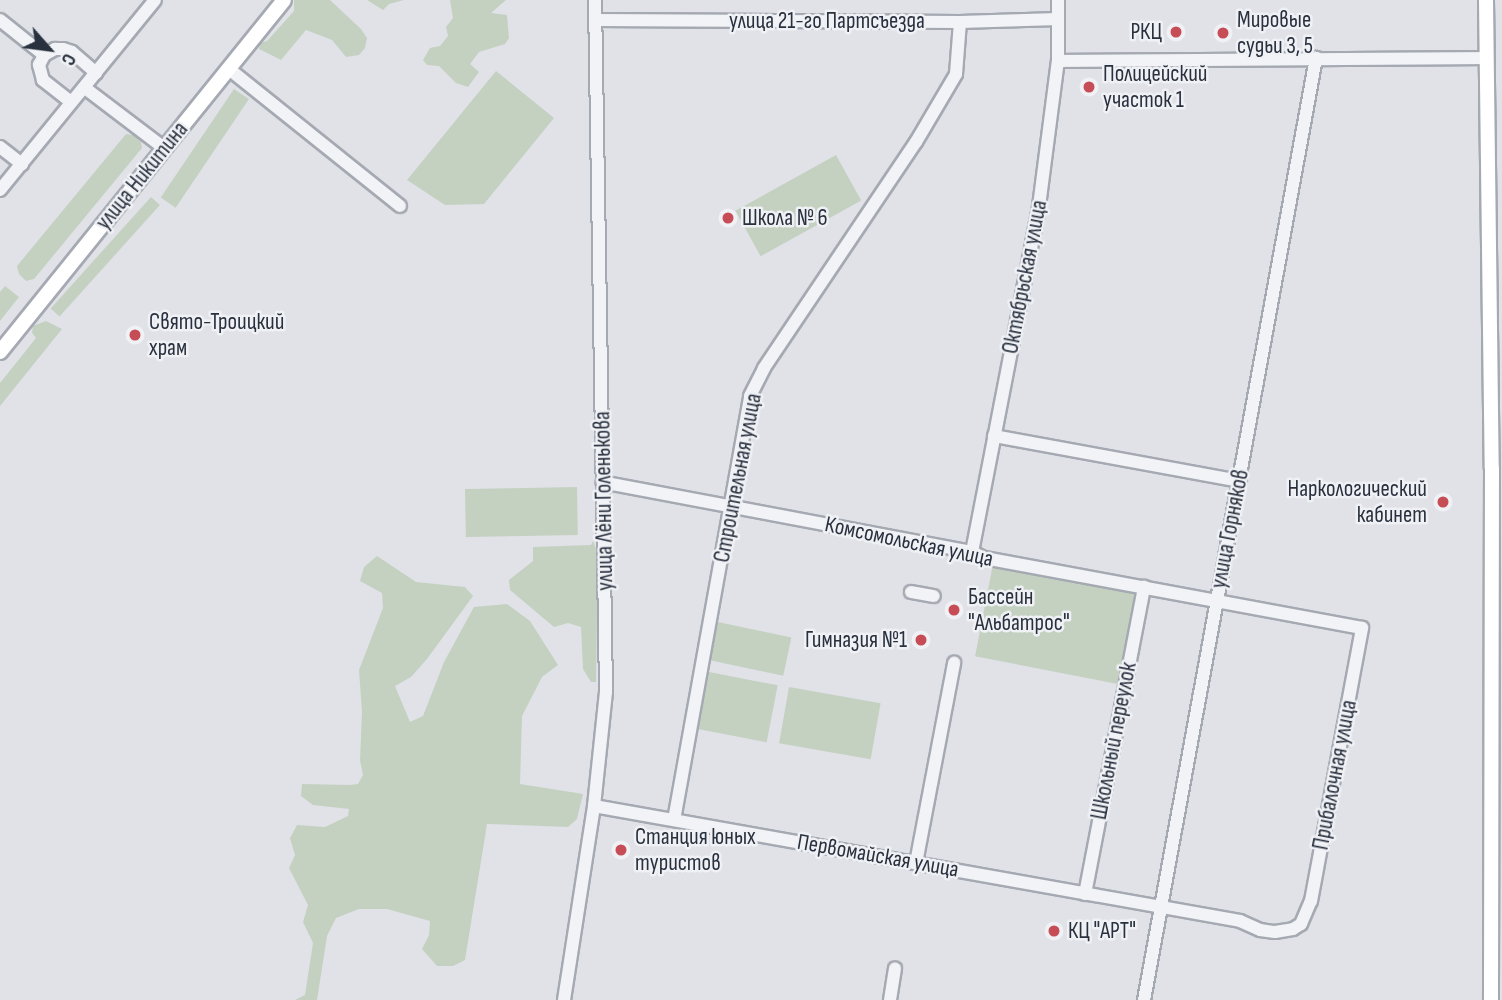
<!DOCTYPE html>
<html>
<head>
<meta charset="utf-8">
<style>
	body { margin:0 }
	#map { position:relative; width:1502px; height:1000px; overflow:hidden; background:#e0e2e8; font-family:"Sofia Sans Condensed",sans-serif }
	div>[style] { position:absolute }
	.green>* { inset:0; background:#c4d1c1; transform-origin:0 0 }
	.roads { filter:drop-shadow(2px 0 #a5a9b2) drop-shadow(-2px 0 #a5a9b2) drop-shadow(0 2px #a5a9b2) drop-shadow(0 -2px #a5a9b2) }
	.minor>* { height:12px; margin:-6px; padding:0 6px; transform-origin:6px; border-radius:6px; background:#f2f3f6 }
	.major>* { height:14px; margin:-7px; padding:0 7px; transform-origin:7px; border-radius:7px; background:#fff }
	.dots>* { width:19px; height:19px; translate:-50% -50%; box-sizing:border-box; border:4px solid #eff1f5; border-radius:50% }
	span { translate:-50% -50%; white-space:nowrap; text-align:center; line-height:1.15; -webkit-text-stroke:5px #eff1f5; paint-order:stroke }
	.poi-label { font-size:23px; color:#29303e }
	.left { translate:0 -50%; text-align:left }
	.right { translate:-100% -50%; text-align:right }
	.street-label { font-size:23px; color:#29303e }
	.north { position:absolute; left:14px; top:14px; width:70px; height:70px; -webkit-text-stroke:5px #eff1f5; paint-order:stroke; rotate:118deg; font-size:19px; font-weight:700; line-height:28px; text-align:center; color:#29303e }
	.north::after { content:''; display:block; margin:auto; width:24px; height:32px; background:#29303e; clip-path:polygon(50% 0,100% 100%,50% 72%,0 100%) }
</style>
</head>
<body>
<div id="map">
	<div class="green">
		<i style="clip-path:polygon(294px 0,330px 0,361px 29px,367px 38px,365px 48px,359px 55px,346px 57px,332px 40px,306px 30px,281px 60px,259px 49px,260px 43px,267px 41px,294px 11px)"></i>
		<i style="clip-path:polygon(367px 0,404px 0,389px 4px,383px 10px)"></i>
		<i style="clip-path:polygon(450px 0,506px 0,491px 13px,507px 15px,509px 38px,505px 44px,479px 52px,470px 64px,479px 72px,468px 87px,456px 83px,439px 66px,427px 65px,423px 60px,430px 48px,440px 46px,448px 36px,446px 27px,453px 18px)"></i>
		<i style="clip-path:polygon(496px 71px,554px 118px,484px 204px,445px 205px,407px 180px)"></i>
		<i style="left:234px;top:89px;width:18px;height:131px;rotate:34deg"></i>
		<i style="clip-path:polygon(126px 134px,133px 135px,141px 142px,142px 148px,34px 279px,26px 281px,19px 274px,17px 266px)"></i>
		<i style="left:836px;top:155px;width:52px;height:115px;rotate:61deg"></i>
		<i style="left:151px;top:197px;width:12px;height:150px;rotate:42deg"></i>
		<i style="clip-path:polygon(5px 286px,19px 297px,0 321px,0 292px)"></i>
		<i style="clip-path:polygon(46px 321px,62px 329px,0 406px,0 383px,36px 338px,32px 333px,33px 326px)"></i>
		<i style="left:577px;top:487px;width:48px;height:112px;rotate:89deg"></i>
		<i style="clip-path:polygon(593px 541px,598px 554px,596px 682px,591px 682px,583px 669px,581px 627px,568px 623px,554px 627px,510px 590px,509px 580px,533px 561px,533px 547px,591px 545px)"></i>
		<i style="clip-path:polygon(377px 556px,416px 582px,465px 587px,473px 596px,427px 659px,411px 677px,395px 686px,410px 722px,423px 716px,444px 662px,474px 607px,507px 604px,530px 621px,558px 665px,542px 677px,522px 716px,520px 784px,583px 794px,577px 819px,568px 827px,487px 824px,465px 960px,453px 966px,437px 966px,422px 949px,429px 935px,430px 921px,387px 909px,359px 909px,336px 918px,327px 936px,317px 1000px,295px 1000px,305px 995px,313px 943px,303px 922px,308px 905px,289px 868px,295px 855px,290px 838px,297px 825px,325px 827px,348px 816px,349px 809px,313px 805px,301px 796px,302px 784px,350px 785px,358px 784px,363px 775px,360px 760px,362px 712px,359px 670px,383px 608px,382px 593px,360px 581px,364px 567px)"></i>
		<i style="left:993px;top:564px;width:148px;height:94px;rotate:11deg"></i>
		<i style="left:718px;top:622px;width:75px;height:39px;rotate:12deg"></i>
		<i style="left:709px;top:672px;width:70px;height:58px;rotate:11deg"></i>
		<i style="left:789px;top:687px;width:93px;height:57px;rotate:10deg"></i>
	</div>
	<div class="roads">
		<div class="minor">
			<i style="left:0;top:20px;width:56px;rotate:38.5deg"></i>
			<i style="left:596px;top:20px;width:364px;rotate:0.3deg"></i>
			<i style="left:960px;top:22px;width:98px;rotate:-1.8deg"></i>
			<i style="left:1058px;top:61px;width:429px;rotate:-0.4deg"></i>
			<i style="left:229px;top:69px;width:219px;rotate:38.7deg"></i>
			<i style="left:85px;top:88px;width:99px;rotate:37.2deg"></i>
			<i style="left:71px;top:102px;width:36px;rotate:-142deg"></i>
			<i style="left:43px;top:80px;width:16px;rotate:-105deg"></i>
			<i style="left:39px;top:65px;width:11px;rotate:-63deg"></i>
			<i style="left:44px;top:55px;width:13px;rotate:-29deg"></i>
			<i style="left:55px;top:49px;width:8px"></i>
			<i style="left:63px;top:49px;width:9px;rotate:18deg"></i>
			<i style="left:72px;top:52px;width:32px;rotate:41deg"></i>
			<i style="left:0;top:147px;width:28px;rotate:38deg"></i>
			<i style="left:0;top:190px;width:245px;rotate:-50.8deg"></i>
			<i style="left:994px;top:436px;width:250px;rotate:10.4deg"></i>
			<i style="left:972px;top:552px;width:344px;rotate:-79deg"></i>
			<i style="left:1038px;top:214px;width:154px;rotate:-82.6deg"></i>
			<i style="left:1058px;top:61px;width:61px;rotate:-90deg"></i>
			<i style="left:911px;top:592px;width:23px;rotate:10deg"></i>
			<i style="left:594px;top:806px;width:656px;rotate:10.09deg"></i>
			<i style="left:1240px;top:921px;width:22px;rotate:24deg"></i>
			<i style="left:1260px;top:930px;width:15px;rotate:8deg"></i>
			<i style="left:1275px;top:932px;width:18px;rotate:-9deg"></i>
			<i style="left:1293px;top:929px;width:9px;rotate:-32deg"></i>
			<i style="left:1301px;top:924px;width:25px;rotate:-67deg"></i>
			<i style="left:1311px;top:901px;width:278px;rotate:-79.4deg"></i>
			<i style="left:1362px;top:628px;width:384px;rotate:-169.5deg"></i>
			<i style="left:984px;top:558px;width:13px;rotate:-153deg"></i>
			<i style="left:972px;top:552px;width:376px;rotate:-169.3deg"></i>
			<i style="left:674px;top:820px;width:431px;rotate:-79.8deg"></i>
			<i style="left:750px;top:396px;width:31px;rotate:-63deg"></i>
			<i style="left:764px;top:368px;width:272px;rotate:-56.1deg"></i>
			<i style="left:916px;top:142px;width:79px;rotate:-59.5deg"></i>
			<i style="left:956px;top:74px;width:52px;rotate:-85.6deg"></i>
			<i style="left:916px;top:863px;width:204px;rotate:-79.2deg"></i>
			<i style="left:1085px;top:894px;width:313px;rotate:-79.1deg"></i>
			<i style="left:564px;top:1000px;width:196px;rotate:-81.2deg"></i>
			<i style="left:594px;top:806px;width:115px;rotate:-84deg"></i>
			<i style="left:606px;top:692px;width:692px;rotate:-90.91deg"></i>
			<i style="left:890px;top:1000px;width:32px;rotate:-81deg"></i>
			<i style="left:1144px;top:1000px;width:958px;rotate:-79.65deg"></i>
		</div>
		<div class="major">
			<i style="left:1486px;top:0;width:468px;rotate:89.3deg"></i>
			<i style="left:1492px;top:468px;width:532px;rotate:90.11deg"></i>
			<i style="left:0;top:352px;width:452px;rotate:-51.1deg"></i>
		</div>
	</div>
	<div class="dots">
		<i style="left:1176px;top:32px;background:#c64c56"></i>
		<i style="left:1223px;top:33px;background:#c64c56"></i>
		<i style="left:1089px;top:87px;background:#c64c56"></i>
		<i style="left:728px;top:218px;background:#c64c56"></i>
		<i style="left:135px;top:335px;background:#c64c56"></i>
		<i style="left:1443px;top:502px;background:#c64c56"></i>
		<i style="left:954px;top:610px;background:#c64c56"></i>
		<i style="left:921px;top:640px;background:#c64c56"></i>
		<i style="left:621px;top:850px;background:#c64c56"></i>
		<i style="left:1054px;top:931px;background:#c64c56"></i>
	</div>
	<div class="poi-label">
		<span class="left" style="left:1237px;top:33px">Мировые<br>судьи 3, 5</span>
		<span class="right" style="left:1162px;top:32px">РКЦ</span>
		<span class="left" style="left:1103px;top:87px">Полицейский<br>участок 1</span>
		<span class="left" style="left:742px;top:218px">Школа № 6</span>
		<span class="left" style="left:149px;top:335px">Свято-Троицкий<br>храм</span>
		<span class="right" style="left:1427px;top:502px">Наркологический<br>кабинет</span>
		<span class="left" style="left:968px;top:610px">Бассейн<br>"Альбатрос"</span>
		<span class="right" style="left:907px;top:640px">Гимназия №1</span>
		<span class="left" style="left:635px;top:850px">Станция юных<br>туристов</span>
		<span class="left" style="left:1068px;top:931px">КЦ "АРТ"</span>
	</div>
	<div class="street-label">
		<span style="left:827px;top:21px">улица 21-го Партсъезда</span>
		<span style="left:142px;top:176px;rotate:-51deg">улица Никитина</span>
		<span style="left:1025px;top:277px;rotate:-79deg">Октябрьская улица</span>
		<span style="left:738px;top:478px;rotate:-79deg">Строительная улица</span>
		<span style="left:604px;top:501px;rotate:-91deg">улица Лёни Голенькова</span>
		<span style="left:1230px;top:529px;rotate:-79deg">улица Горняков</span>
		<span style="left:909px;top:542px;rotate:12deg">Комсомольская улица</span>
		<span style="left:1114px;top:741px;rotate:-79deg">Школьный переулок</span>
		<span style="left:1335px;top:775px;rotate:-79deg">Прибалочная улица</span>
		<span style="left:878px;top:856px;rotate:10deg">Первомайская улица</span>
	</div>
	<div class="north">С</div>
</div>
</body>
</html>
